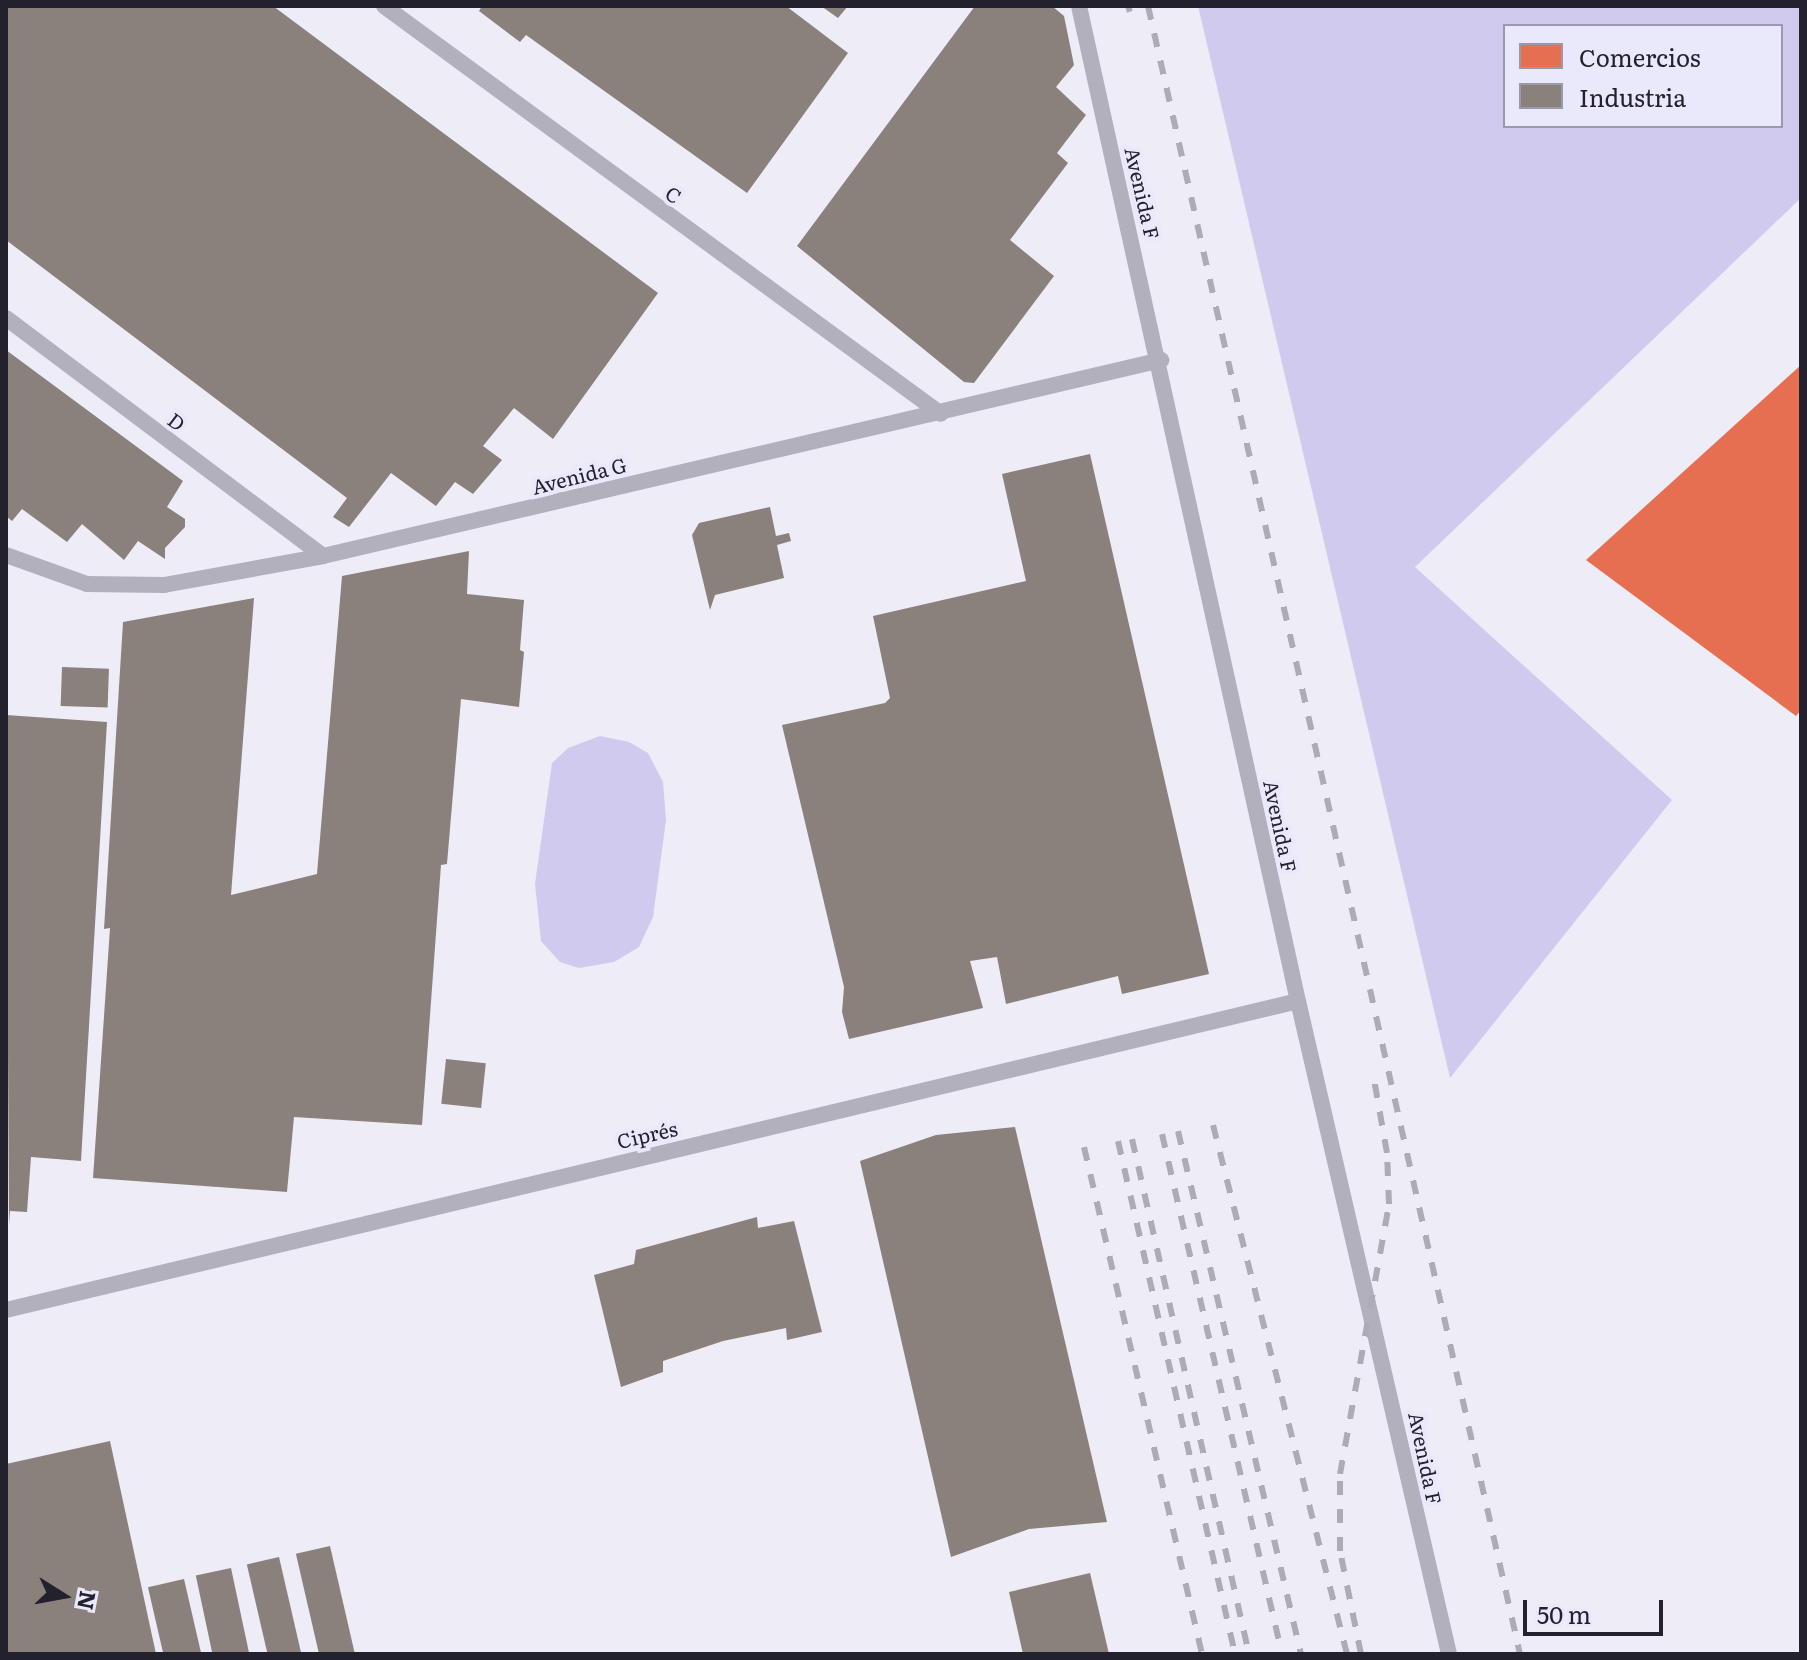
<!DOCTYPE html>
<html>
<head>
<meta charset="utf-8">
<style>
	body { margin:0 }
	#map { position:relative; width:1807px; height:1660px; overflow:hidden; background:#eeecf7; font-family:Literata,serif }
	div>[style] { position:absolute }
	.green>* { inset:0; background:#d0caef }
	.shops>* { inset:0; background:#e76f51 }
	.industry>* { inset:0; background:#8a817c; transform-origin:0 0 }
	.minor>* { height:16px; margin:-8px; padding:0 8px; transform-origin:8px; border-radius:8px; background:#b2b0bc }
	.rail>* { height:6px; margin-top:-3px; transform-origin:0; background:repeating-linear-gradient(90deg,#adabb6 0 14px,transparent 0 28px) }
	span { translate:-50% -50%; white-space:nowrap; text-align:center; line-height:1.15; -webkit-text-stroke:8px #eae8fb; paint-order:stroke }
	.street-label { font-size:20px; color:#23212d }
	.frame { position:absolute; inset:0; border:8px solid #23212d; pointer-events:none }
	.legend { position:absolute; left:1503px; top:24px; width:280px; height:104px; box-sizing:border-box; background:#eae8fb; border:2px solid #9a98a9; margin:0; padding:10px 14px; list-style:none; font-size:24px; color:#23212d }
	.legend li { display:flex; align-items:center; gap:16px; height:40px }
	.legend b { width:40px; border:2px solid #9a98a9 }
	.north { position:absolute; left:24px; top:1556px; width:80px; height:80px; -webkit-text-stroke:6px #eae8fb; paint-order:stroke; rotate:101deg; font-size:22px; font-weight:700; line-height:32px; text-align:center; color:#23212d }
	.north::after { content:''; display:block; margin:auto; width:28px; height:36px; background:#23212d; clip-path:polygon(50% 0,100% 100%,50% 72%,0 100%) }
	.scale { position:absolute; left:1523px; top:1600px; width:140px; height:36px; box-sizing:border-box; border:4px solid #23212d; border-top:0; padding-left:10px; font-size:24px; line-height:28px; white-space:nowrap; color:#23212d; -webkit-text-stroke:6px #eae8fb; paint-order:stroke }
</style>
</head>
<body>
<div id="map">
	<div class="green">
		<i style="clip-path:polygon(evenodd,1198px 6px,1801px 6px,1801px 198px,1415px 567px,1672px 800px,1450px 1078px,1198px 6px,1505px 26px,1781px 26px,1781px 126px,1505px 126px,1505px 26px)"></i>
		<i style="clip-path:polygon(600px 736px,629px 742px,648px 753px,663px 782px,666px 820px,653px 917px,639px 947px,614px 962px,579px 968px,560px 962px,541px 941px,535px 884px,552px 763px,568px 748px)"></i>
	</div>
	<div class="shops">
		<i style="clip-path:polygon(1801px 365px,1801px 710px,1796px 716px,1586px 560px)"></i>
	</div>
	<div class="industry">
		<i style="clip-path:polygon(6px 6px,273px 6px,658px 293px,553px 439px,514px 408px,483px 446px,502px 460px,473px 494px,455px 482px,436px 506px,391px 473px,349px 527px,333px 517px,347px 498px,6px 240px)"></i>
		<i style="clip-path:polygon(482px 6px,786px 6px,848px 53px,747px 193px,526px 35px,520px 42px,479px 11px)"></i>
		<i style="clip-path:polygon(821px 6px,848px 6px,838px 18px)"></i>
		<i style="clip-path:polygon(975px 6px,1052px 6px,1064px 16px,1074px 65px,1056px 87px,1086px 115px,1057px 153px,1068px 163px,1010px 240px,1054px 276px,974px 383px,964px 382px,797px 246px)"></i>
		<i style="clip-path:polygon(6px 350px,183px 481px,167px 507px,185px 519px,185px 527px,165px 548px,165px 559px,138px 541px,124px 560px,82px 524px,67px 542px,22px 509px,12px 521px,6px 516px)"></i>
		<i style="clip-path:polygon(1090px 454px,1209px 974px,1122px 994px,1118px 976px,1006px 1004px,997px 957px,970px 961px,983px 1008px,849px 1039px,842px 1012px,844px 987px,782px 725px,885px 703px,890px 698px,873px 616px,1026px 581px,1002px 474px)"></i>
		<i style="clip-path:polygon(770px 507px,776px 536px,789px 533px,791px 541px,777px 545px,784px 578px,715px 595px,710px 610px,692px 535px,699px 523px)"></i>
		<i style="clip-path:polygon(469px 551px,467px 594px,524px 600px,520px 650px,524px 652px,519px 707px,461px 699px,447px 864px,441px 865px,422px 1125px,294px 1117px,287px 1192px,93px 1178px,110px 928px,104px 929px,123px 622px,254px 598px,231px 895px,317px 874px,342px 576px)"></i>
		<i style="left:62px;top:667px;width:47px;height:39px;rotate:2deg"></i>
		<i style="clip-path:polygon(6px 715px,107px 722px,81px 1161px,31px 1157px,27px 1212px,10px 1211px,9px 1225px)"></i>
		<i style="left:446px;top:1059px;width:40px;height:45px;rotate:6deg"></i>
		<i style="clip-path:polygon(1015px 1127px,1107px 1522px,1029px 1529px,951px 1557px,860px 1161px,936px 1135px)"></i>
		<i style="clip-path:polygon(757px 1217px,758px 1228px,794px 1221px,822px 1332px,787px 1340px,786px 1328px,723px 1341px,663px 1361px,663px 1372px,621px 1387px,594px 1275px,634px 1264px,636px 1250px)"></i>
		<i style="clip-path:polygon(110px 1441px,156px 1654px,6px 1654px,6px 1464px)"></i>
		<i style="left:330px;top:1546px;width:111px;height:35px;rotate:77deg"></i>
		<i style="left:279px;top:1557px;width:100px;height:33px;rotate:77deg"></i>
		<i style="left:231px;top:1568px;width:88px;height:36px;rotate:78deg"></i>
		<i style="clip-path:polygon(1090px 1573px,1109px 1654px,1023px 1654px,1009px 1592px)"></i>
		<i style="left:184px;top:1579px;width:77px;height:37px;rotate:77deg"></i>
	</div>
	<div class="minor">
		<i style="left:384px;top:6px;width:690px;rotate:36.22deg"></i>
		<i style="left:1079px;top:6px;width:1019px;rotate:77.59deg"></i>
		<i style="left:1298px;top:1001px;width:670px;rotate:76.98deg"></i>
		<i style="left:6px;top:318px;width:396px;rotate:36.9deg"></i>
		<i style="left:6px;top:555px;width:86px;rotate:19.7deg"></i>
		<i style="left:87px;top:584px;width:77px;rotate:0.7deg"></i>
		<i style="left:164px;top:585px;width:162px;rotate:-10.3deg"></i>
		<i style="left:323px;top:556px;width:861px;rotate:-13.16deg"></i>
		<i style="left:6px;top:1310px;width:1328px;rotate:-13.45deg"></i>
	</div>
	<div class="rail">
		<i style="left:1128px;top:6px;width:6px;rotate:72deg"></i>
		<i style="left:1148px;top:6px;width:1689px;rotate:77.28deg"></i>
		<i style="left:1213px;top:1125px;width:546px;rotate:75.79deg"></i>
		<i style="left:1178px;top:1131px;width:537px;rotate:76.77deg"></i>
		<i style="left:1162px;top:1134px;width:534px;rotate:77.01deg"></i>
		<i style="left:1132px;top:1139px;width:528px;rotate:77.2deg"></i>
		<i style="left:1118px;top:1141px;width:526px;rotate:77.15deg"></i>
		<i style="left:1084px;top:1147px;width:521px;rotate:76.9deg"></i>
		<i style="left:1361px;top:1654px;width:105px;rotate:-101.5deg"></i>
		<i style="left:1340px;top:1551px;width:77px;rotate:-90deg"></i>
		<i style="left:1340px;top:1474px;width:274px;rotate:-79.7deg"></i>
		<i style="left:1389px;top:1204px;width:51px;rotate:-92.2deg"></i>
		<i style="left:1387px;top:1153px;width:80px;rotate:-100deg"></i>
	</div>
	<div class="street-label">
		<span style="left:1143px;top:193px;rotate:77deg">Avenida F</span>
		<span style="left:674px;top:194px;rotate:36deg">C</span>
		<span style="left:177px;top:421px;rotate:37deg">D</span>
		<span style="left:579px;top:475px;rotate:-14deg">Avenida G</span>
		<span style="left:1281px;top:826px;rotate:78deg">Avenida F</span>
		<span style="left:647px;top:1134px;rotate:-13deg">Ciprés</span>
		<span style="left:1426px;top:1458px;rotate:78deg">Avenida F</span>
	</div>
	<div class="frame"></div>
	<ul class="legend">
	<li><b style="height:22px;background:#e76f51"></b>Comercios</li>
	<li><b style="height:22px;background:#8a817c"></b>Industria</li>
	</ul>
	<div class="north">N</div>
	<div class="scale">50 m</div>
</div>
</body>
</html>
